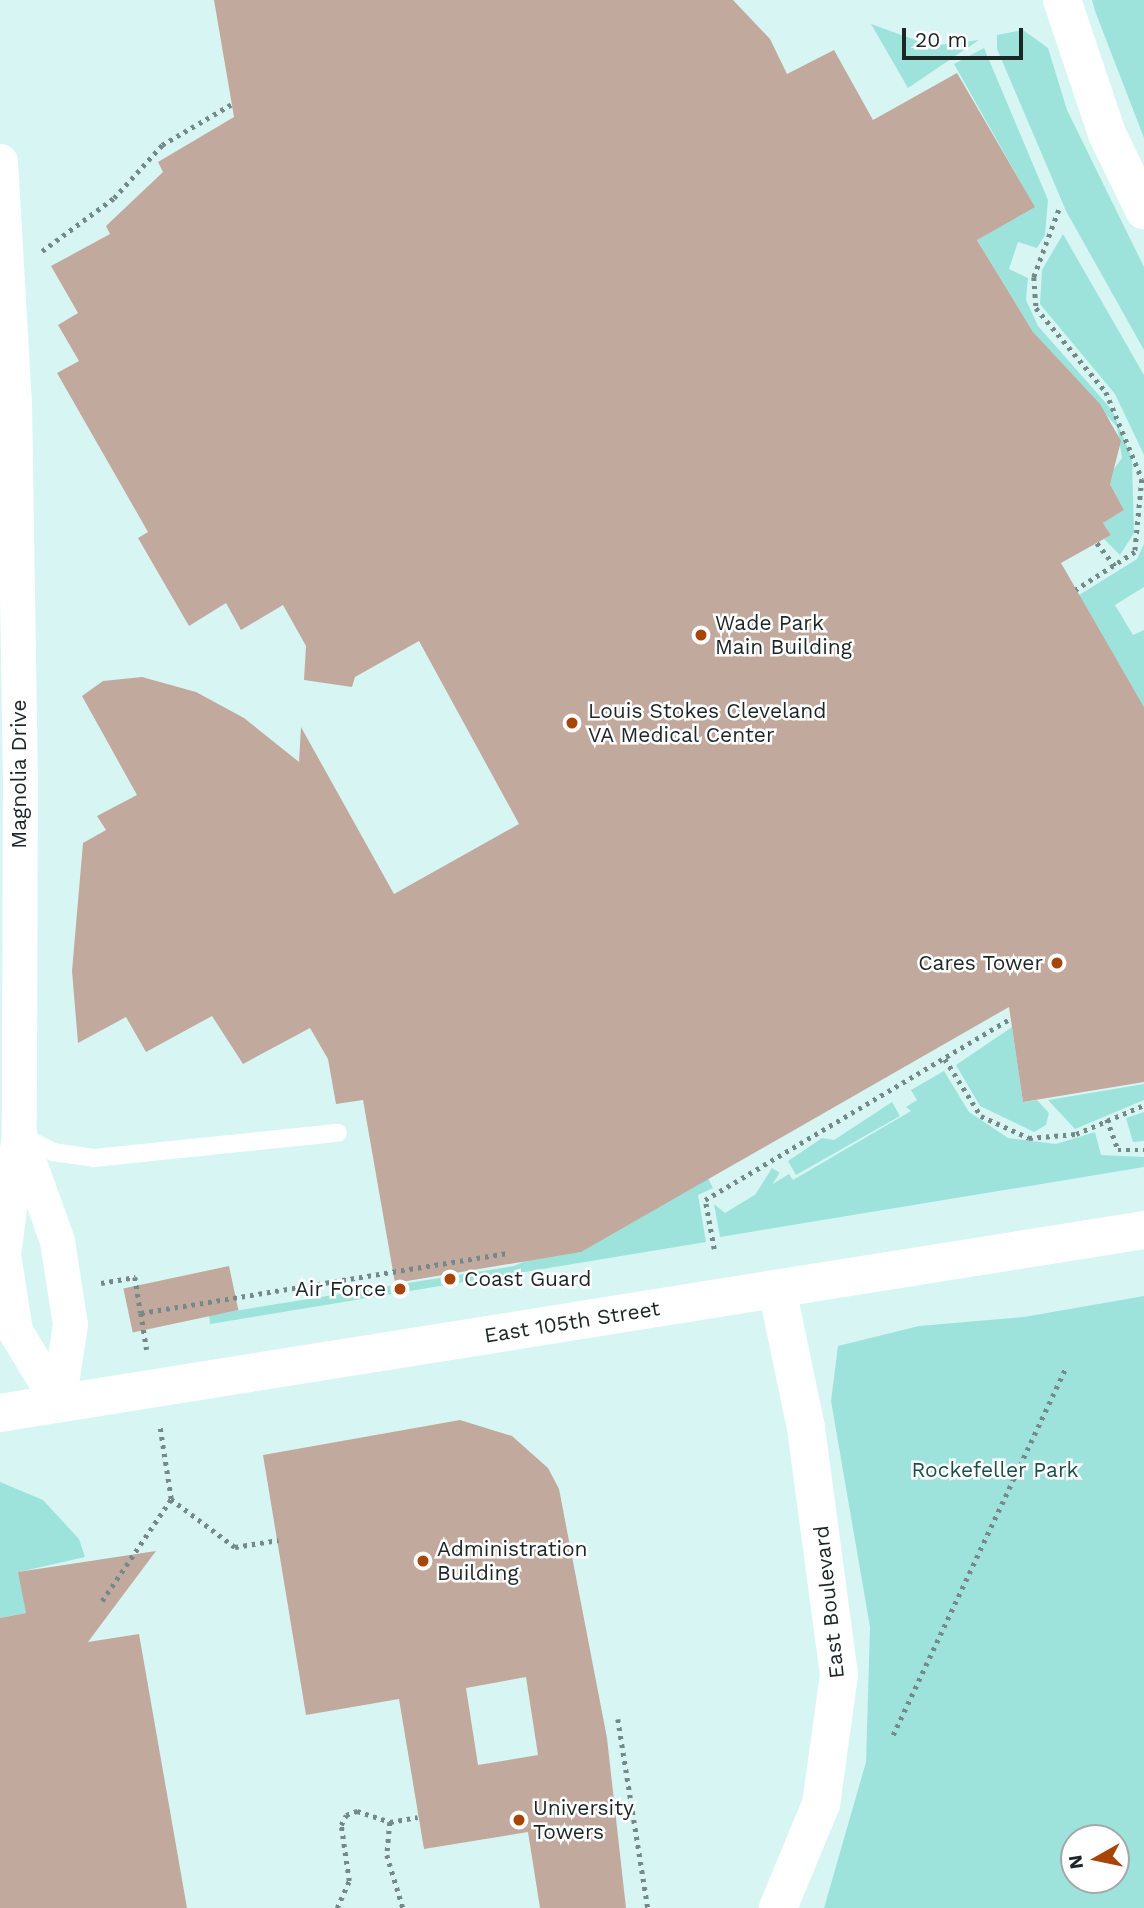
<!DOCTYPE html>
<html>
<head>
<meta charset="utf-8">
<style>
	body { margin:0 }
	#map { position:relative; width:1144px; height:1908px; overflow:hidden; background:#d7f6f3; font-family:"Work Sans",sans-serif }
	div>[style] { position:absolute }
	.green>* { inset:0; background:#9de3dc; transform-origin:0 0 }
	.building>* { inset:0; background:#c2a99e; transform-origin:0 0 }
	.path>* { height:4.5px; margin-top:-2.25px; transform-origin:0; background:repeating-linear-gradient(90deg,#758a88 0 3.5px,transparent 0 8.5px) }
	.service>* { height:18px; margin:-9px; padding:0 9px; transform-origin:9px; border-radius:9px; background:#fff }
	.minor>* { height:35px; margin:-17.5px; padding:0 17.5px; transform-origin:17.5px; border-radius:17.5px; background:#fff }
	.tertiary>* { height:38px; margin:-19px; padding:0 19px; transform-origin:19px; border-radius:19px; background:#fff }
	.secondary>* { height:38px; margin:-19px; padding:0 19px; transform-origin:19px; border-radius:19px; background:#fff }
	.dots>* { width:19px; height:19px; translate:-50% -50%; box-sizing:border-box; border:4px solid #fff; border-radius:50% }
	span { translate:-50% -50%; white-space:nowrap; text-align:center; line-height:1.15; -webkit-text-stroke:5px #fff; paint-order:stroke }
	.poi-label { font-size:21px; color:#1b2625 }
	.left { translate:0 -50%; text-align:left }
	.right { translate:-100% -50%; text-align:right }
	.street-label { font-size:21px; color:#1b2625 }
	.park-label { font-size:21px; color:#1b4f4b }
	.north { position:absolute; left:1060px; top:1824px; width:70px; height:70px; box-sizing:border-box; background:#fff; border:2px solid #a4a8a8; border-radius:50%; rotate:261deg; font-size:19px; font-weight:700; line-height:28px; text-align:center; color:#1b2625 }
	.north::after { content:''; display:block; margin:auto; width:24px; height:32px; background:#a74407; clip-path:polygon(50% 0,100% 100%,50% 72%,0 100%) }
	.scale { position:absolute; left:902px; top:28px; width:121px; height:32px; box-sizing:border-box; border:4px solid #1b2625; border-top:0; padding-left:9px; font-size:21px; line-height:24px; white-space:nowrap; color:#1b2625; -webkit-text-stroke:5px #fff; paint-order:stroke }
</style>
</head>
<body>
<div id="map">
	<div class="green">
		<i style="clip-path:polygon(1092px 0,1144px 0,1144px 138px,1095px 11px)"></i>
		<i style="clip-path:polygon(871px 24px,932px 46px,979px 40px,908px 88px)"></i>
		<i style="clip-path:polygon(1023px 30px,1048px 48px,1067px 110px,1144px 267px,1144px 350px,1066px 211px,997px 49px,997px 35px)"></i>
		<i style="clip-path:polygon(984px 48px,1048px 200px,1045px 235px,1037px 248px,1018px 242px,1009px 269px,1028px 278px,1026px 300px,1038px 326px,1112px 410px,1132px 458px,1134px 533px,1120px 555px,1104px 539px,1111px 535px,1103px 523px,1124px 510px,1107px 478px,1122px 458px,1117px 427px,1033px 332px,973px 233px,1034px 206px,954px 64px)"></i>
		<i style="clip-path:polygon(1063px 234px,1144px 375px,1144px 455px,1115px 394px,1040px 304px,1042px 270px)"></i>
		<i style="clip-path:polygon(1144px 544px,1144px 587px,1115px 605px,1133px 635px,1144px 630px,1144px 707px,1079px 595px,1137px 559px)"></i>
		<i style="clip-path:polygon(1012px 1027px,1023px 1102px,1037px 1100px,1049px 1113px,1046px 1125px,1034px 1132px,980px 1106px,956px 1065px)"></i>
		<i style="clip-path:polygon(944px 1071px,969px 1112px,1008px 1138px,1056px 1144px,1095px 1132px,1101px 1155px,1144px 1157px,1144px 1167px,720px 1237px,714px 1204px,725px 1213px,789px 1174px,793px 1180px,911px 1111px,906px 1107px,917px 1100px,911px 1090px)"></i>
		<i style="clip-path:polygon(1144px 1084px,1144px 1100px,1075px 1129px,1048px 1100px)"></i>
		<i style="clip-path:polygon(892px 1102px,900px 1116px,796px 1175px,788px 1161px,822px 1138px,834px 1140px)"></i>
		<i style="clip-path:polygon(1144px 1112px,1144px 1141px,1133px 1142px,1126px 1118px)"></i>
		<i style="left:772px;top:1168px;width:9px;height:61px;rotate:32deg"></i>
		<i style="clip-path:polygon(708px 1178px,713px 1188px,698px 1195px,706px 1242px,210px 1324px,209px 1315px,514px 1266px)"></i>
		<i style="clip-path:polygon(evenodd,1144px 1296px,1144px 1908px,824px 1908px,866px 1762px,870px 1627px,831px 1401px,838px 1346px,919px 1326px,1024px 1317px,1144px 1296px,1074px 1838px,1116px 1838px,1116px 1880px,1074px 1880px,1074px 1838px)"></i>
		<i style="clip-path:polygon(0 1482px,43px 1500px,79px 1539px,85px 1557px,19px 1572px,26px 1613px,0 1618px)"></i>
	</div>
	<div class="building">
		<i style="clip-path:polygon(214px 0,733px 0,770px 39px,787px 74px,834px 50px,873px 120px,957px 73px,1035px 207px,977px 240px,1033px 332px,1100px 404px,1121px 441px,1110px 484px,1124px 510px,1103px 523px,1111px 535px,1061px 563px,1144px 707px,1144px 1082px,1023px 1102px,1009px 1007px,581px 1252px,395px 1283px,363px 1100px,336px 1104px,328px 1059px,310px 1028px,243px 1064px,212px 1016px,146px 1052px,126px 1017px,78px 1043px,72px 971px,83px 843px,106px 830px,97px 816px,137px 795px,82px 696px,103px 681px,142px 677px,196px 692px,244px 718px,299px 762px,301px 727px,394px 894px,519px 824px,419px 641px,355px 677px,352px 687px,304px 680px,306px 646px,283px 605px,241px 630px,226px 603px,189px 626px,138px 538px,148px 532px,57px 373px,79px 361px,58px 325px,78px 313px,51px 266px,110px 234px,106px 226px,163px 172px,158px 162px,234px 117px)"></i>
		<i style="left:229px;top:1266px;width:45px;height:108px;rotate:78deg"></i>
		<i style="clip-path:polygon(evenodd,460px 1420px,512px 1436px,548px 1468px,559px 1489px,607px 1738px,626px 1908px,540px 1908px,528px 1832px,424px 1849px,399px 1699px,306px 1715px,263px 1455px,460px 1420px,526px 1677px,538px 1755px,478px 1765px,466px 1688px,526px 1677px)"></i>
		<i style="clip-path:polygon(156px 1551px,88px 1642px,139px 1634px,187px 1908px,0 1908px,0 1618px,26px 1613px,18px 1572px)"></i>
	</div>
	<div class="path">
		<i style="left:1059px;top:210px;width:72px;rotate:110.5deg"></i>
		<i style="left:1034px;top:277px;width:31px;rotate:86deg"></i>
		<i style="left:1036px;top:308px;width:109px;rotate:50.2deg"></i>
		<i style="left:1106px;top:392px;width:94px;rotate:67.5deg"></i>
		<i style="left:1142px;top:479px;width:73px;rotate:95.5deg"></i>
		<i style="left:1135px;top:552px;width:70px;rotate:147.2deg"></i>
		<i style="left:42px;top:251px;width:89px;rotate:-36.4deg"></i>
		<i style="left:114px;top:198px;width:72px;rotate:-47.8deg"></i>
		<i style="left:162px;top:145px;width:81px;rotate:-30.4deg"></i>
		<i style="left:1097px;top:543px;width:31px;rotate:52deg"></i>
		<i style="left:945px;top:1059px;width:67px;rotate:57.7deg"></i>
		<i style="left:981px;top:1116px;width:53px;rotate:24.6deg"></i>
		<i style="left:1029px;top:1138px;width:47px;rotate:-4.9deg"></i>
		<i style="left:1076px;top:1134px;width:74px;rotate:-23.1deg"></i>
		<i style="left:1107px;top:1119px;width:33px;rotate:70deg"></i>
		<i style="left:1118px;top:1150px;width:26px"></i>
		<i style="left:714px;top:1249px;width:50px;rotate:-100.4deg"></i>
		<i style="left:705px;top:1200px;width:355px;rotate:-30.7deg"></i>
		<i style="left:101px;top:1283px;width:35px;rotate:-10deg"></i>
		<i style="left:135px;top:1277px;width:36px;rotate:81deg"></i>
		<i style="left:141px;top:1313px;width:370px;rotate:-9.3deg"></i>
		<i style="left:141px;top:1313px;width:37px;rotate:81deg"></i>
		<i style="left:171px;top:1499px;width:80px;rotate:36.9deg"></i>
		<i style="left:235px;top:1547px;width:44px;rotate:-9.2deg"></i>
		<i style="left:102px;top:1601px;width:123px;rotate:-55.9deg"></i>
		<i style="left:171px;top:1499px;width:72px;rotate:-98.8deg"></i>
		<i style="left:618px;top:1719px;width:191px;rotate:81deg"></i>
		<i style="left:893px;top:1735px;width:404px;rotate:-64.8deg"></i>
		<i style="left:390px;top:1822px;width:33px;rotate:95deg"></i>
		<i style="left:387px;top:1855px;width:55px;rotate:73.2deg"></i>
		<i style="left:337px;top:1908px;width:30px;rotate:-66deg"></i>
		<i style="left:349px;top:1881px;width:57px;rotate:-98.1deg"></i>
		<i style="left:341px;top:1825px;width:11px;rotate:-63deg"></i>
		<i style="left:346px;top:1815px;width:12px;rotate:-20deg"></i>
		<i style="left:357px;top:1811px;width:35px;rotate:18deg"></i>
		<i style="left:390px;top:1822px;width:28px;rotate:-10deg"></i>
	</div>
	<div class="service">
		<i style="left:22px;top:1136px;width:35px;rotate:27deg"></i>
		<i style="left:53px;top:1152px;width:41px;rotate:8.3deg"></i>
		<i style="left:94px;top:1158px;width:245px;rotate:-5.9deg"></i>
	</div>
	<div class="minor">
		<i style="left:0;top:161px;width:241px;rotate:86.7deg"></i>
		<i style="left:14px;top:402px;width:369px;rotate:89.1deg"></i>
		<i style="left:20px;top:771px;width:363px;rotate:90.2deg"></i>
		<i style="left:19px;top:1134px;width:121px;rotate:97.6deg"></i>
		<i style="left:3px;top:1254px;width:78px;rotate:81.1deg"></i>
		<i style="left:15px;top:1331px;width:83px;rotate:58.8deg"></i>
		<i style="left:19px;top:1134px;width:114px;rotate:70.4deg"></i>
		<i style="left:57px;top:1241px;width:84px;rotate:81.1deg"></i>
		<i style="left:70px;top:1324px;width:79px;rotate:98.7deg"></i>
	</div>
	<div class="tertiary">
		<i style="left:1062px;top:0;width:141px;rotate:71.4deg"></i>
		<i style="left:1107px;top:134px;width:85px;rotate:64deg"></i>
		<i style="left:777px;top:1289px;width:142px;rotate:78.2deg"></i>
		<i style="left:806px;top:1428px;width:249px;rotate:82.4deg"></i>
		<i style="left:839px;top:1675px;width:130px;rotate:97.9deg"></i>
		<i style="left:821px;top:1804px;width:113px;rotate:112.5deg"></i>
	</div>
	<div class="secondary">
		<i style="left:0;top:1413px;width:1159px;rotate:-9.09deg"></i>
	</div>
	<div class="dots">
		<i style="left:701px;top:635px;background:#a74407"></i>
		<i style="left:572px;top:723px;background:#a74407"></i>
		<i style="left:1057px;top:963px;background:#a74407"></i>
		<i style="left:450px;top:1279px;background:#a74407"></i>
		<i style="left:400px;top:1289px;background:#a74407"></i>
		<i style="left:423px;top:1561px;background:#a74407"></i>
		<i style="left:519px;top:1820px;background:#a74407"></i>
	</div>
	<div class="poi-label">
		<span class="left" style="left:715px;top:635px">Wade Park<br>Main Building</span>
		<span class="left" style="left:588px;top:723px">Louis Stokes Cleveland<br>VA Medical Center</span>
		<span class="right" style="left:1043px;top:963px">Cares Tower</span>
		<span class="left" style="left:464px;top:1279px">Coast Guard</span>
		<span class="right" style="left:386px;top:1289px">Air Force</span>
		<span class="left" style="left:437px;top:1561px">Administration<br>Building</span>
		<span class="left" style="left:533px;top:1820px">University<br>Towers</span>
	</div>
	<div class="street-label">
		<span style="left:19px;top:774px;rotate:-90deg">Magnolia Drive</span>
		<span style="left:572px;top:1322px;rotate:-9deg">East 105th Street</span>
		<span style="left:829px;top:1602px;rotate:-96deg">East Boulevard</span>
	</div>
	<div class="park-label">
		<span style="left:995px;top:1470px">Rockefeller Park</span>
	</div>
	<div class="north">N</div>
	<div class="scale">20 m</div>
</div>
</body>
</html>
